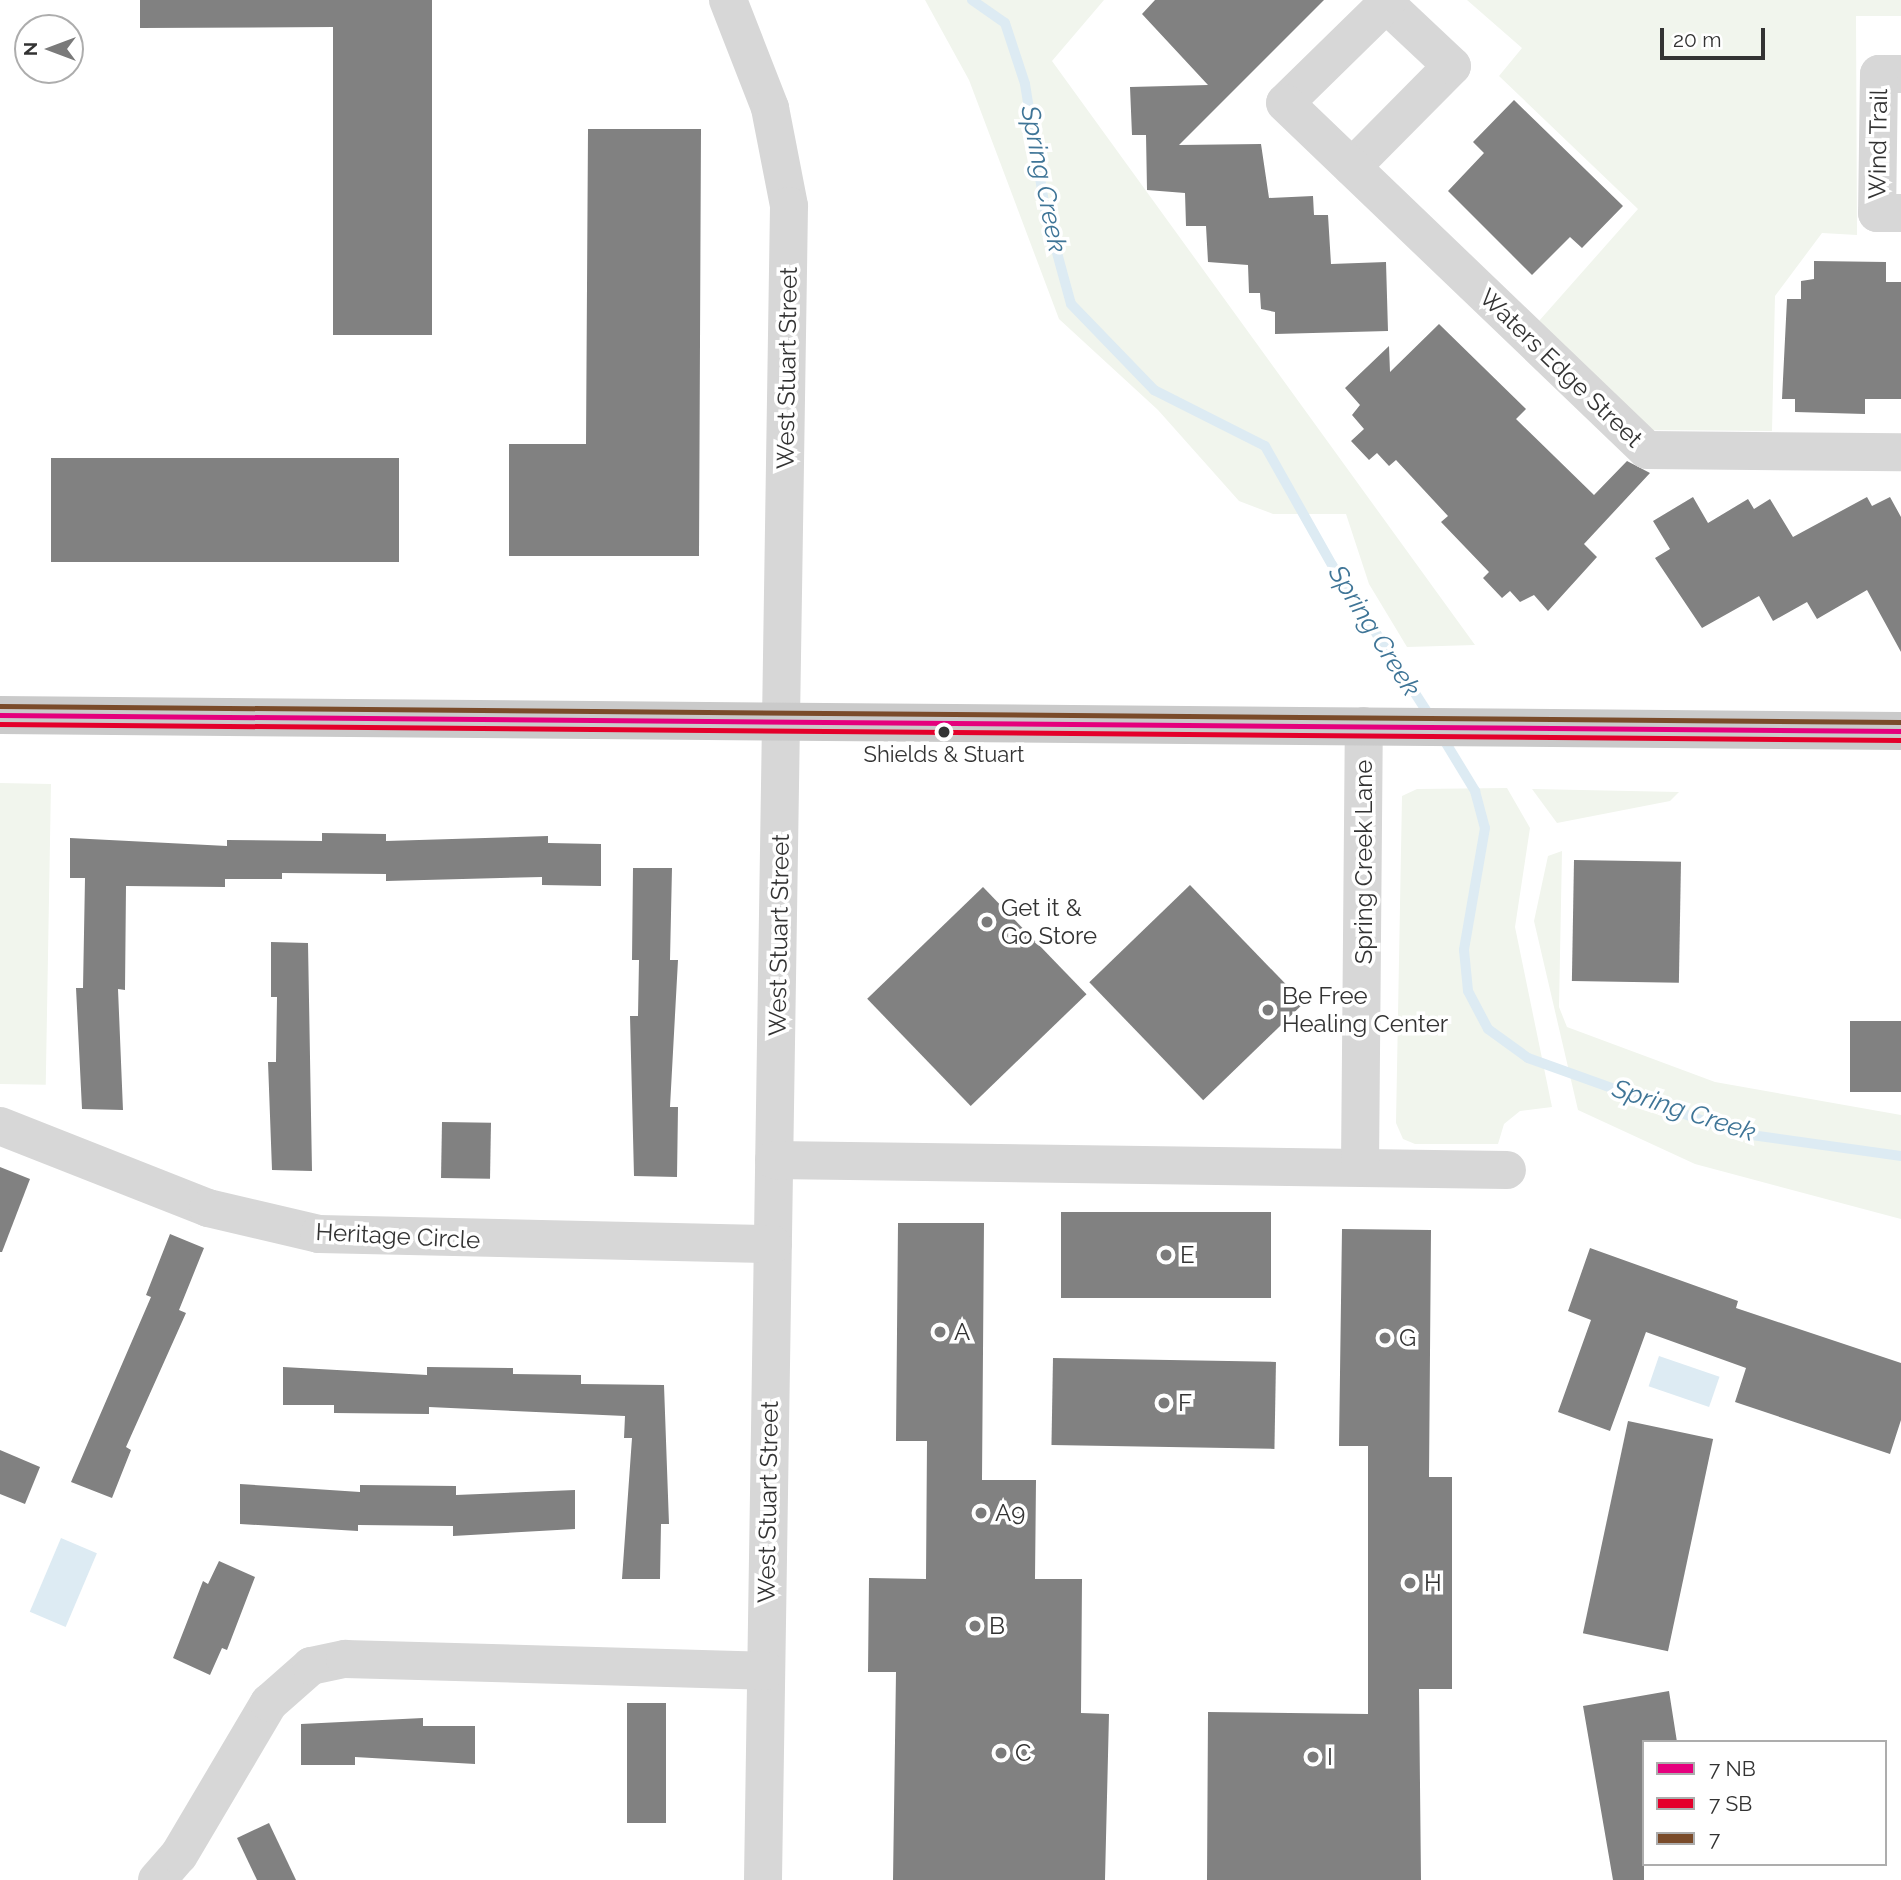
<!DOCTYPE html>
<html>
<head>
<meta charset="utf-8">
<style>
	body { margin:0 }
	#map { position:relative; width:1901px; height:1880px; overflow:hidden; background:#fff; font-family:Raleway,sans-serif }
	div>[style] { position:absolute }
	.green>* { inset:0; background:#f1f5ed; transform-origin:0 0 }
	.water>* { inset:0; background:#ddebf3; transform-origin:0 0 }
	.stream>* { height:10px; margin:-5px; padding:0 5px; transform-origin:5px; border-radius:5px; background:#ddebf3 }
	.building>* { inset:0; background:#818181; transform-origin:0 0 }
	.street>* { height:38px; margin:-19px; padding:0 19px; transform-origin:19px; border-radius:19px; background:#d7d7d7 }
	.primary>* { height:38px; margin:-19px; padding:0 19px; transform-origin:19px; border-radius:19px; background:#cacaca }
	.bus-1>* { height:5px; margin:-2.5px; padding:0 2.5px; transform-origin:2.5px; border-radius:2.5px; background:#e5007d }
	.bus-2>* { height:5px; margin:-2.5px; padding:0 2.5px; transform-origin:2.5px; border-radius:2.5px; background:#e4002b }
	.bus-3>* { height:5px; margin:-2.5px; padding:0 2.5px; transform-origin:2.5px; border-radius:2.5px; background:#7a4b2a }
	.dots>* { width:19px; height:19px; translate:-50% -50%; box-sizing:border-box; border:4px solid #fff; border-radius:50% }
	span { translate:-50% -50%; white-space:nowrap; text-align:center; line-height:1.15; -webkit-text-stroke:7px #fff; paint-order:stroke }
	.bus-label { font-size:22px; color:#333 }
	.street-label { font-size:24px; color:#333 }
	.poi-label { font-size:24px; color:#333 }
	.left { translate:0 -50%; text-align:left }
	.water-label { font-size:26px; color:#3f7597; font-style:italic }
	.legend { position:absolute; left:1642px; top:1740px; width:245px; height:126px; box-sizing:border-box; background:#fff; border:2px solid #adadad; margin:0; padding:9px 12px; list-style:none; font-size:21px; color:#333 }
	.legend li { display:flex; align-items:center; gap:14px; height:35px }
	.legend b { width:35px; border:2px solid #adadad }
	.north { position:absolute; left:14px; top:14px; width:70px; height:70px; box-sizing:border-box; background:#fff; border:2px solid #adadad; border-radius:50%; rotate:270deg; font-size:19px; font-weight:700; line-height:28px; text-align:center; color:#333 }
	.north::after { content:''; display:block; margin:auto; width:24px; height:32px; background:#7a7a7a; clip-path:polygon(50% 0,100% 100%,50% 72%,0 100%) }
	.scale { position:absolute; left:1660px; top:28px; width:105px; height:32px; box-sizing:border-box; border:4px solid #333; border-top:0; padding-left:9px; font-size:21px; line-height:24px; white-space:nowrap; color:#333; -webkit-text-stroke:5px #fff; paint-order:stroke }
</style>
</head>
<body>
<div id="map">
	<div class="green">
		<i style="clip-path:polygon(925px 0,1104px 0,1052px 61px,1475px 645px,1407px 647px,1369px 584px,1346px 514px,1273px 514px,1239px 501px,1158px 410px,1059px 319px,969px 80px)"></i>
		<i style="clip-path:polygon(1467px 0,1901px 0,1901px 16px,1856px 16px,1857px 235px,1822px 233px,1775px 296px,1772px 431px,1647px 430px,1539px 321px,1638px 209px,1499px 76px,1522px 48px)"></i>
		<i style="left:0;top:783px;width:51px;height:301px;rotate:1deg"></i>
		<i style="clip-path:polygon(1507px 788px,1530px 828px,1515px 927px,1552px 1107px,1520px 1111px,1504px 1124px,1498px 1144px,1415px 1144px,1403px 1139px,1396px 1123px,1402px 796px,1417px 789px)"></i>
		<i style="clip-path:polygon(1532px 789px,1679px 792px,1670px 801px,1557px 823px)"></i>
		<i style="clip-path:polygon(1562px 851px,1559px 1007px,1567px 1027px,1715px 1082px,1901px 1115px,1901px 1219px,1695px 1164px,1578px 1110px,1534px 921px,1548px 856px)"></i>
	</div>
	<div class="water">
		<i style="left:1659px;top:1356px;width:64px;height:32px;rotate:19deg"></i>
		<i style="left:61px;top:1538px;width:39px;height:80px;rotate:23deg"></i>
	</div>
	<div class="stream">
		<i style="left:972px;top:0;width:40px;rotate:34.9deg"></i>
		<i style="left:1005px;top:23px;width:64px;rotate:71.8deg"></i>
		<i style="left:1025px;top:84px;width:127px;rotate:80.9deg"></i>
		<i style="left:1045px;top:209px;width:98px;rotate:74.7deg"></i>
		<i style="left:1071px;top:304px;width:120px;rotate:46deg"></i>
		<i style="left:1154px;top:390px;width:124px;rotate:26.8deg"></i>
		<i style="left:1265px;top:446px;width:137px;rotate:60.6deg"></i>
		<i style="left:1332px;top:565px;width:182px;rotate:57.1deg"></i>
		<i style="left:1441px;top:735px;width:66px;rotate:58.7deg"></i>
		<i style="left:1475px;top:791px;width:38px;rotate:75deg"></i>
		<i style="left:1485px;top:828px;width:124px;rotate:99.8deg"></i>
		<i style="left:1464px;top:950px;width:41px;rotate:84.4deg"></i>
		<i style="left:1468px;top:991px;width:43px;rotate:62.2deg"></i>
		<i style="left:1488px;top:1029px;width:49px;rotate:35.9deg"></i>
		<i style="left:1528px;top:1058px;width:222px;rotate:19.7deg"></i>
		<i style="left:1737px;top:1133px;width:166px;rotate:8deg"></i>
	</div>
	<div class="building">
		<i style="clip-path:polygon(140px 0,432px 0,432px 335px,333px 335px,333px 27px,140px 28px)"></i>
		<i style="clip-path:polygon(1155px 0,1324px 0,1179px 145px,1261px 144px,1269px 198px,1313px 196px,1314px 215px,1328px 215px,1331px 264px,1386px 262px,1388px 331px,1275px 334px,1275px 312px,1261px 309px,1260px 293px,1249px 293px,1248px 265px,1208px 262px,1206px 226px,1186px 226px,1185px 193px,1147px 190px,1146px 135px,1132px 135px,1130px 87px,1208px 85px,1142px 14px)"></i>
		<i style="clip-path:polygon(1514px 100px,1623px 206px,1582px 248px,1570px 237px,1532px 275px,1448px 191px,1484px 153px,1473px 142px)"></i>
		<i style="clip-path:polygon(588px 129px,701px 129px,699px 556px,509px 556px,509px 444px,586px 444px)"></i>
		<i style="clip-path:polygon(1814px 261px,1886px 262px,1886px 282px,1901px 282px,1901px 399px,1865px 399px,1865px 414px,1795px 412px,1795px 399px,1782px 399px,1787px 299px,1801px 299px,1801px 281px,1814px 279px)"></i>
		<i style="clip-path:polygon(1439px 324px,1526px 409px,1516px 419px,1594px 495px,1627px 461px,1650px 473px,1584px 544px,1597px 557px,1548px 611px,1534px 595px,1520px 602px,1510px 591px,1502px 598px,1483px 578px,1489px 572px,1441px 522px,1448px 516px,1396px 460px,1389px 466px,1377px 453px,1369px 460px,1351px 441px,1364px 429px,1352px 415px,1360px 405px,1345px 388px,1389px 346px,1390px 372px)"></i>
		<i style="left:399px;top:458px;width:104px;height:348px;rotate:90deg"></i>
		<i style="clip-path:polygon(1693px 497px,1708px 523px,1748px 499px,1754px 509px,1770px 499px,1793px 537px,1867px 497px,1872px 506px,1890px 497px,1901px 517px,1901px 652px,1867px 590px,1817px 619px,1807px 602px,1773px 621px,1759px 596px,1702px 628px,1655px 558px,1670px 549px,1653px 521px)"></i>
		<i style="clip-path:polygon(322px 833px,386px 834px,386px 841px,548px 836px,548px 843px,601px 844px,601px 886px,542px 885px,542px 877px,386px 881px,386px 874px,282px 873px,282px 879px,225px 879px,225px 887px,126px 886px,125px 990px,118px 989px,123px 1110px,82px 1109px,76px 988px,83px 988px,85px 878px,70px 878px,70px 838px,227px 846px,227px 840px,322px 841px)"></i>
		<i style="left:1574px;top:860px;width:107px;height:121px;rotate:1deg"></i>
		<i style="clip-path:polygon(633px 868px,672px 868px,670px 960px,678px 960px,670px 1107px,678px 1107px,677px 1177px,634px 1176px,630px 1016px,638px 1016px,639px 960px,632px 960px)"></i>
		<i style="left:1190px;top:885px;width:164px;height:140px;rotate:46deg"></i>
		<i style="left:983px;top:887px;width:149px;height:161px;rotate:46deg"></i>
		<i style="clip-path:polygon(271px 942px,308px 943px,312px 1171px,272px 1170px,268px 1062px,276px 1062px,277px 997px,271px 997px)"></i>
		<i style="left:1850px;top:1021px;width:51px;height:71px"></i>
		<i style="left:442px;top:1122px;width:49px;height:56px;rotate:1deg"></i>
		<i style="clip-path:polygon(0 1167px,30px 1179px,2px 1252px,0 1252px)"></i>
		<i style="left:1061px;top:1212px;width:210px;height:86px"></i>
		<i style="clip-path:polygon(898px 1223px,984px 1223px,982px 1480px,1036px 1480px,1035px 1579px,1082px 1579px,1081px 1713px,1109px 1714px,1105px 1880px,893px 1880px,896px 1672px,868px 1672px,869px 1578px,926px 1579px,927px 1441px,896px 1441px)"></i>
		<i style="clip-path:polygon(1342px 1229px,1431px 1230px,1429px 1477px,1452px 1477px,1452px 1689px,1419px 1689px,1421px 1880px,1207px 1880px,1208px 1712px,1368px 1714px,1368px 1446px,1339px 1446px)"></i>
		<i style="clip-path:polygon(170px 1234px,204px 1248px,179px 1310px,186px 1313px,126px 1447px,131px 1450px,112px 1498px,71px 1482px,151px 1297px,146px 1295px)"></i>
		<i style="clip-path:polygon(1590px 1248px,1738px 1301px,1736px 1308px,1901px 1363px,1901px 1420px,1890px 1454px,1735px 1402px,1746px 1368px,1646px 1332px,1610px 1431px,1558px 1412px,1591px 1320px,1568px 1311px)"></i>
		<i style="left:1053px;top:1358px;width:223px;height:87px;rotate:1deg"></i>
		<i style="clip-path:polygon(283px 1367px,427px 1375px,427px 1367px,513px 1368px,513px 1374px,581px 1375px,581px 1384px,664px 1385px,669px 1524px,661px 1524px,660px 1579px,622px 1579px,632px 1438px,624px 1438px,625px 1416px,429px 1407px,429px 1414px,334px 1413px,334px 1405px,283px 1405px)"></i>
		<i style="left:1628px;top:1421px;width:87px;height:217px;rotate:12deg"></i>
		<i style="clip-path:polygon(0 1450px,40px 1467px,25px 1504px,0 1494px)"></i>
		<i style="clip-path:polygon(240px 1484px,360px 1492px,360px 1485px,456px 1486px,456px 1495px,575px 1490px,575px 1529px,453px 1536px,453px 1526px,358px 1525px,358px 1531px,240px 1524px)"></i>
		<i style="clip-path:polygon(219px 1561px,255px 1577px,227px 1650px,222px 1648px,210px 1675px,173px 1658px,203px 1581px,208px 1584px)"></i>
		<i style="clip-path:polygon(1669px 1691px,1677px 1742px,1644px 1742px,1644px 1880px,1613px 1880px,1583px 1706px)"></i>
		<i style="left:627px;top:1703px;width:39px;height:120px"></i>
		<i style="clip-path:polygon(423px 1718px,423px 1726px,475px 1726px,475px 1764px,355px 1757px,355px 1765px,301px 1765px,301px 1724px)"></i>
		<i style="clip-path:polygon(269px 1823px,296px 1880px,257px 1880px,237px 1838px)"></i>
	</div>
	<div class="street">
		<i style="left:728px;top:0;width:116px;rotate:68.7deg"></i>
		<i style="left:770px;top:108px;width:100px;rotate:79deg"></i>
		<i style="left:789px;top:206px;width:1674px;rotate:90.89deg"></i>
		<i style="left:1901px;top:74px;width:22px;rotate:180deg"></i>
		<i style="left:1879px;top:74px;width:139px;rotate:90.8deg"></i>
		<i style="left:1877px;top:213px;width:24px"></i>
		<i style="left:1352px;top:167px;width:142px;rotate:-45.3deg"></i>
		<i style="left:1452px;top:66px;width:91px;rotate:-136.8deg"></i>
		<i style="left:1386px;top:4px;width:141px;rotate:135.6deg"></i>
		<i style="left:1285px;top:103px;width:501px;rotate:43.79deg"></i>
		<i style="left:1647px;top:450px;width:254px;rotate:0.5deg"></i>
		<i style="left:0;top:1126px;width:224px;rotate:21.5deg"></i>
		<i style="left:208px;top:1208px;width:114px;rotate:13.2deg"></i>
		<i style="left:319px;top:1234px;width:454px;rotate:1.3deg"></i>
		<i style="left:774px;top:1160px;width:733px;rotate:0.78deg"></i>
		<i style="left:1360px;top:1167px;width:441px;rotate:-89.5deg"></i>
		<i style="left:157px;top:1880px;width:33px;rotate:-49deg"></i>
		<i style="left:179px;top:1855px;width:177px;rotate:-59.4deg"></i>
		<i style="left:269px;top:1703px;width:56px;rotate:-41.4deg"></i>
		<i style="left:311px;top:1666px;width:35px;rotate:-12deg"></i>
		<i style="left:345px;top:1659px;width:421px;rotate:1.6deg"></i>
	</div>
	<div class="primary">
		<i style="left:0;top:715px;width:1901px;rotate:0.48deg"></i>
	</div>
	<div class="bus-1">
		<i style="left:0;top:715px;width:1901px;rotate:0.48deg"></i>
	</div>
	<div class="bus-2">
		<i style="left:0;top:724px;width:1901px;rotate:0.48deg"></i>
	</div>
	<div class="bus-3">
		<i style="left:0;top:706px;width:1901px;rotate:0.48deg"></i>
	</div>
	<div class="dots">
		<i style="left:944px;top:732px;background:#333"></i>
		<i style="left:987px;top:922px;background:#7a7a7a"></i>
		<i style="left:1268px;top:1010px;background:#7a7a7a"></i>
		<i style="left:1166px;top:1255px;background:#7a7a7a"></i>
		<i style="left:940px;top:1332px;background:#7a7a7a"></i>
		<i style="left:1385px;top:1338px;background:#7a7a7a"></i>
		<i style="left:1164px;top:1403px;background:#7a7a7a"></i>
		<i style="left:981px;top:1513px;background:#7a7a7a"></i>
		<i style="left:1410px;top:1583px;background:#7a7a7a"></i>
		<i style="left:975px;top:1626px;background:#7a7a7a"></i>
		<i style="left:1001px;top:1753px;background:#7a7a7a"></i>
		<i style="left:1313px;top:1757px;background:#7a7a7a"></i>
	</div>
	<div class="bus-label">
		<span style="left:944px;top:755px">Shields &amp; Stuart</span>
	</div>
	<div class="street-label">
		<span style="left:1878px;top:144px;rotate:-89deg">Wind Trail</span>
		<span style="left:787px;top:368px;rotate:-89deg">West Stuart Street</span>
		<span style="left:1561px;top:368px;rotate:44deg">Waters Edge Street</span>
		<span style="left:1364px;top:862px;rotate:-90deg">Spring Creek Lane</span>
		<span style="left:779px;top:935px;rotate:-89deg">West Stuart Street</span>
		<span style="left:398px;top:1236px;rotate:3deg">Heritage Circle</span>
		<span style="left:768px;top:1502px;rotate:-89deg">West Stuart Street</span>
	</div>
	<div class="poi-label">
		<span class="left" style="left:1001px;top:922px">Get it &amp;<br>Go Store</span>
		<span class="left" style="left:1282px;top:1010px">Be Free<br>Healing Center</span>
		<span class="left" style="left:1180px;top:1255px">E</span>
		<span class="left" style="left:954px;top:1332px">A</span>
		<span class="left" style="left:1399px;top:1338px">G</span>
		<span class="left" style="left:1178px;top:1403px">F</span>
		<span class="left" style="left:995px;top:1513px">A9</span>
		<span class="left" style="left:1424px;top:1583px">H</span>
		<span class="left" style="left:989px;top:1626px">B</span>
		<span class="left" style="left:1015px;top:1753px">C</span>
		<span class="left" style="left:1327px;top:1757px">I</span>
	</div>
	<div class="water-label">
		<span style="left:1043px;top:179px;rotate:79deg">Spring Creek</span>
		<span style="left:1374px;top:631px;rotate:58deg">Spring Creek</span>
		<span style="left:1684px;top:1111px;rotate:18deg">Spring Creek</span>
	</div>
	<ul class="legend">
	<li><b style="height:9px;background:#e5007d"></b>7 NB</li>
	<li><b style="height:9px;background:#e4002b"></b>7 SB</li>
	<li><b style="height:9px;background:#7a4b2a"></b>7</li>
	</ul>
	<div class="north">N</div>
	<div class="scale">20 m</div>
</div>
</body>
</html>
